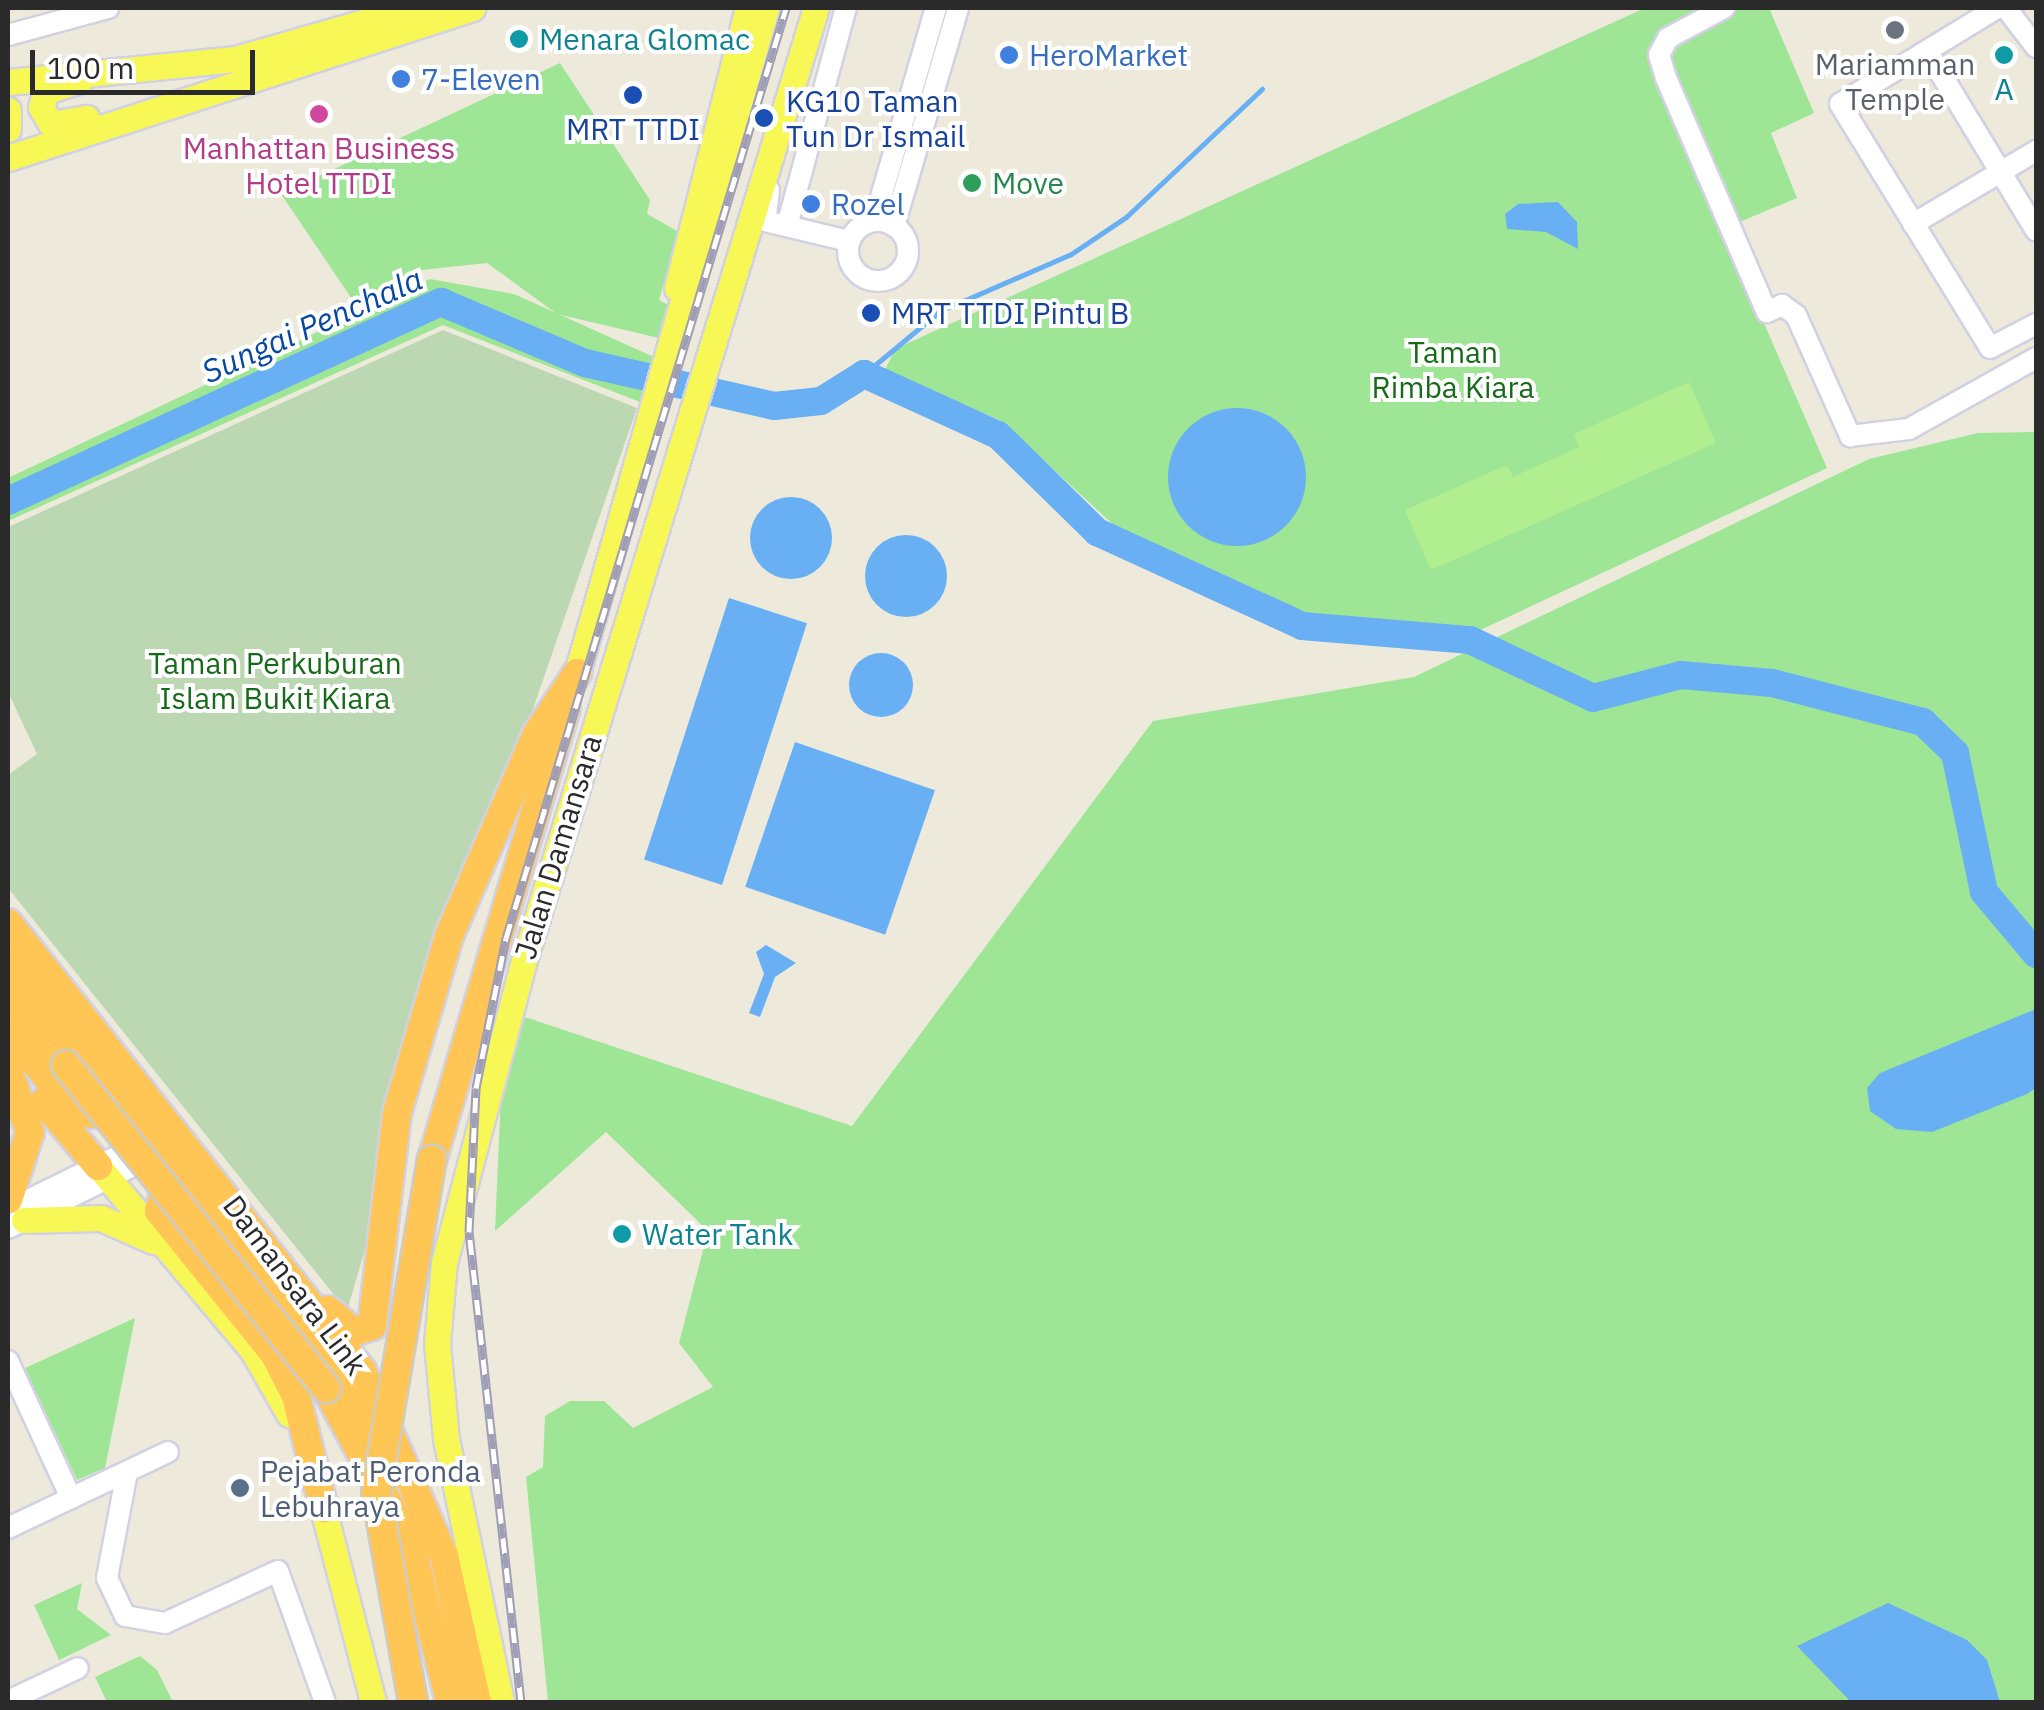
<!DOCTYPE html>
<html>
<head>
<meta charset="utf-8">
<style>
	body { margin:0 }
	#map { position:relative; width:2044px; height:1710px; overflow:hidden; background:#edeadc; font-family:"IBM Plex Sans",sans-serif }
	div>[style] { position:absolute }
	.green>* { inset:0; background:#9ee695 }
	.cemetery>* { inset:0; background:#bcd8b2 }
	.pitch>* { inset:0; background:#b1ee90 }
	.water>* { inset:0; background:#69aff4; transform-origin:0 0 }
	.round { border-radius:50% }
	.stream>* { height:5px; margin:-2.5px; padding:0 2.5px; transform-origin:2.5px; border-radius:2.5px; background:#69aff4 }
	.river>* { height:28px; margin:-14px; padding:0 14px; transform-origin:14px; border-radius:14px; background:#69aff4 }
	.roads { filter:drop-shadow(2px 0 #d2d1e4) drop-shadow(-2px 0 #d2d1e4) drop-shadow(0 2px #d2d1e4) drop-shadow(0 -2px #d2d1e4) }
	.minor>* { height:20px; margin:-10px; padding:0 10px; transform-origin:10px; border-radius:10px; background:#fff }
	.minor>.ring { margin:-10px; padding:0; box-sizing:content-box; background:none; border:20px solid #fff; border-radius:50% }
	.major>* { height:25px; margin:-12.5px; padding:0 12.5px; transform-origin:12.5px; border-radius:12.5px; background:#f7f756 }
	.highway>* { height:28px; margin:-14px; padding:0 14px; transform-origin:14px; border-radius:14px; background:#ffc655 }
	.rail>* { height:9px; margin-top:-4.5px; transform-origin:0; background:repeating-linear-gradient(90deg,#fff 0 15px,#a09eb6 0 30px); box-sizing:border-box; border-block:2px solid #a09eb6 }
	.bridges { filter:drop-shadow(2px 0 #ccc) drop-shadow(-2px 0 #ccc) drop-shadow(0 2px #ccc) drop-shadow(0 -2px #ccc) }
	.highway-bridge>* { height:28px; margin:-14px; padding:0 14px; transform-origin:14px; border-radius:14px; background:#ffc655 }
	.dots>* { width:28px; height:28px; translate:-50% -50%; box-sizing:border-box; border:5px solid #fff; border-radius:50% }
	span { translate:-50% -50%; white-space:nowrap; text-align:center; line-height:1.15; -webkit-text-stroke:8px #fff; paint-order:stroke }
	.culture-label { font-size:30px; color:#0d838f }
	.left { translate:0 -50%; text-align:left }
	.shop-label { font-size:30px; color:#366cbe }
	.worship-label { font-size:30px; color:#5b616d }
	.transit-label { font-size:30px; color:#164399 }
	.hotel-label { font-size:30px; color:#b23c85 }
	.leisure-label { font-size:30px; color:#27864d }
	.park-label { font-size:30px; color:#166b19 }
	.street-label { font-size:30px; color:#2a2a2a }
	.service-label { font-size:30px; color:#4e5e75 }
	.water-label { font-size:32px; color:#0748a2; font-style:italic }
	.frame { position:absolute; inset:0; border:10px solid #2a2a2a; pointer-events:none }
	.scale { position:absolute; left:30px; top:50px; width:225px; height:45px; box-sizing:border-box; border:5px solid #2a2a2a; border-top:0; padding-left:12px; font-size:30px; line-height:35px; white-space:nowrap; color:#2a2a2a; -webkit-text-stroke:8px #fff; paint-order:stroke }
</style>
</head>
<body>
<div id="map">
	<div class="green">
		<i style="clip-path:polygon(1645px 8px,1769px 8px,1814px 113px,1771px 133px,1797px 198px,1723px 229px,1827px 468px,1476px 632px,1300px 619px,1119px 530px,1000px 420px,884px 372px,895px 349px)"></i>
		<i style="clip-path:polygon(560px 63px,650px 200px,647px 214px,679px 232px,659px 300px,670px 306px,659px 338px,557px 314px,487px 263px,421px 270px,358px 308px,281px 194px)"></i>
		<i style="clip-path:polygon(430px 279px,514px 294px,656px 358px,640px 402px,443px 325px,8px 521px,8px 478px)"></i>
		<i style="clip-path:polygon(2036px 432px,2036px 1702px,548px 1702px,526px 1477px,543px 1467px,545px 1416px,570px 1401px,604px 1401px,633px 1428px,713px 1387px,679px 1343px,708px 1231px,606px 1132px,495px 1231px,501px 1093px,525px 1017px,852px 1126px,1153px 721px,1414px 677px,1869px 459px,1978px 433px)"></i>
		<i style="clip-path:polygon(135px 1318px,105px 1468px,77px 1480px,25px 1368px)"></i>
		<i style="clip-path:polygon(82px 1583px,77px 1609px,111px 1635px,59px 1660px,34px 1605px)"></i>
		<i style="clip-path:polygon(140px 1656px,157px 1670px,173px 1702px,107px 1702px,95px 1677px)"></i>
	</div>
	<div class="cemetery">
		<i style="clip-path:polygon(443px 330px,637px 408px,467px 900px,347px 1311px,8px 888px,8px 775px,37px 754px,8px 692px,8px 527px)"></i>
	</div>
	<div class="pitch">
		<i style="clip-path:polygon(1689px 382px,1716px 443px,1431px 570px,1405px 510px,1507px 465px,1513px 477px,1579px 447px,1574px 434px)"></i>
	</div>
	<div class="water">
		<i style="clip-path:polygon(1558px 202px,1577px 222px,1578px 249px,1546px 232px,1507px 229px,1505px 214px,1518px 204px)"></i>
		<i class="round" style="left:1168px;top:408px;width:138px;height:138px"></i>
		<i class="round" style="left:750px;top:497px;width:82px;height:82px"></i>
		<i class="round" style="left:865px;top:535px;width:82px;height:82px"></i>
		<i style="left:729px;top:598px;width:82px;height:275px;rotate:18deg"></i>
		<i class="round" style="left:849px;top:653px;width:64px;height:64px"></i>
		<i style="left:795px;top:742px;width:148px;height:153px;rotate:19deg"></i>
		<i style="clip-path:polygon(766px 945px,796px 963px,775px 977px,760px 1017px,749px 1013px,764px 974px,756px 952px)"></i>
		<i style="clip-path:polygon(2036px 1009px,2036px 1088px,2027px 1094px,1932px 1132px,1896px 1129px,1870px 1111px,1867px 1088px,1880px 1073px)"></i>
		<i style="clip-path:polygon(1888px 1603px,1967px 1640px,1987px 1660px,2000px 1702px,1851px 1702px,1797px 1646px)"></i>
	</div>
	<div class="stream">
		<i style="left:864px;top:374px;width:99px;rotate:-39.7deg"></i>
		<i style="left:940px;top:311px;width:143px;rotate:-23.5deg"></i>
		<i style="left:1071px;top:254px;width:66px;rotate:-33.9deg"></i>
		<i style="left:1126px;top:217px;width:187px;rotate:-43.3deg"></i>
	</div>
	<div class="river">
		<i style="left:8px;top:501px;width:477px;rotate:-24.7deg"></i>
		<i style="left:441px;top:302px;width:156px;rotate:23deg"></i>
		<i style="left:585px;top:363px;width:194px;rotate:12.8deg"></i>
		<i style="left:774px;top:406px;width:47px;rotate:-6.1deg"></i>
		<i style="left:821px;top:401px;width:51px;rotate:-32.1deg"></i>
		<i style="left:864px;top:374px;width:147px;rotate:24.5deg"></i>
		<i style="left:998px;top:435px;width:139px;rotate:44.4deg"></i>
		<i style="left:1097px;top:532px;width:226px;rotate:24.6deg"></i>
		<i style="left:1302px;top:626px;width:169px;rotate:4.8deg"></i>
		<i style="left:1470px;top:640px;width:136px;rotate:25.2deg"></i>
		<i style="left:1593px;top:698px;width:91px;rotate:-14.6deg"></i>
		<i style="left:1681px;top:675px;width:91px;rotate:5deg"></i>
		<i style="left:1772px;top:683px;width:156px;rotate:14.5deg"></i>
		<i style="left:1923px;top:722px;width:45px;rotate:44.1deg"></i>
		<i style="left:1955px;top:753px;width:142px;rotate:78.2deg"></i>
		<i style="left:1984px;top:892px;width:81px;rotate:50deg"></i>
	</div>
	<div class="roads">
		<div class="minor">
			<i style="left:1724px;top:8px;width:64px;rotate:151.8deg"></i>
			<i style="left:1668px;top:38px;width:19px;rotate:118deg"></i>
			<i style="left:1659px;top:55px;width:24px;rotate:73deg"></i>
			<i style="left:1666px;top:78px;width:255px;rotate:66.7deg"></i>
			<i style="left:1767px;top:312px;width:17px;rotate:-25deg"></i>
			<i style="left:1782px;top:305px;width:17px;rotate:36deg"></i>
			<i style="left:1796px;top:315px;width:133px;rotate:65.9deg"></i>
			<i style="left:1850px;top:436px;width:59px;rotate:-6.8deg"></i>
			<i style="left:1909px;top:429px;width:145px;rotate:-29.2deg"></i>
			<i style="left:1997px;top:8px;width:184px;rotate:148.6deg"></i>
			<i style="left:1840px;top:104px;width:286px;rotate:58.4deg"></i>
			<i style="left:1990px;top:348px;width:52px;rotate:-27.6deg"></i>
			<i style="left:2006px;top:8px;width:49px;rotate:52.4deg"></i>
			<i style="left:8px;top:35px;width:104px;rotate:-15.1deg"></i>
			<i style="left:1927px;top:51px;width:210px;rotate:58.7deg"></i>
			<i style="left:769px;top:190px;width:31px;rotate:97deg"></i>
			<i style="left:765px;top:221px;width:86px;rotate:13.4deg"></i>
			<i style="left:874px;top:221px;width:222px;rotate:-73.8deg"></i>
			<i class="ring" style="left:848px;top:221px;width:40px;height:40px"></i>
			<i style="left:1913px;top:224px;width:143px;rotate:-30.7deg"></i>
			<i style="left:787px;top:226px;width:226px;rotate:-74.9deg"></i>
			<i style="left:894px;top:226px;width:227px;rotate:-73.6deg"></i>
			<i style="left:8px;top:1210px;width:149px;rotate:-26.2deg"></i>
			<i style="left:8px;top:1228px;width:162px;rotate:-26.4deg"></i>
			<i style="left:8px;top:1361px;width:151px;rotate:65.3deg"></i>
			<i style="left:127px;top:1472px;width:108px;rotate:100.7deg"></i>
			<i style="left:107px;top:1578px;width:42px;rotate:64.7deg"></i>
			<i style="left:125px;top:1616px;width:41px;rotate:9.9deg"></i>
			<i style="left:165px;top:1623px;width:124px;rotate:-24.7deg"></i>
			<i style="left:278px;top:1571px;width:139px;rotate:70.3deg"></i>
			<i style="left:8px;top:1528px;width:177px;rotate:-25.4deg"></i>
			<i style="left:8px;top:1701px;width:77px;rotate:-25.2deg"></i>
		</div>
		<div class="major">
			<i style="left:80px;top:80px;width:36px;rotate:162deg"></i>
			<i style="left:46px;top:91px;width:17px;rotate:107deg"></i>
			<i style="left:41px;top:107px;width:20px;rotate:60deg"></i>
			<i style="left:51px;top:124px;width:36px;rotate:-10deg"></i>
			<i style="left:8px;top:82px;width:228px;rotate:-5.8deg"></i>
			<i style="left:235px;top:59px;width:185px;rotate:-16deg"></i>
			<i style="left:8px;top:110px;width:19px;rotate:90deg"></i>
			<i style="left:8px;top:158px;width:488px;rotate:-17.9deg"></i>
			<i style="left:677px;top:288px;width:289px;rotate:-75.8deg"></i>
			<i style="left:577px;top:673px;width:691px;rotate:-74.13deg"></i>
			<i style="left:98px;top:1166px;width:241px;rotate:50deg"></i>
			<i style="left:253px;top:1351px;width:73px;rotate:60.3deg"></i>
			<i style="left:24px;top:1220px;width:77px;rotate:-1.5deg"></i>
			<i style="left:101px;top:1218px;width:57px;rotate:23.9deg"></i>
			<i style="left:318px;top:1489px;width:220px;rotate:75.5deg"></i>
			<i style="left:501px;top:1702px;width:269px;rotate:-101.8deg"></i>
			<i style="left:446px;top:1439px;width:95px;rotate:-95.4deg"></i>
			<i style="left:437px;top:1344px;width:81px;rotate:-85.1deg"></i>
			<i style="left:444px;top:1263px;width:306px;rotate:-75.2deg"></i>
			<i style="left:522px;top:967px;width:1003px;rotate:-72.96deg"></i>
		</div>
		<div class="highway">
			<i style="left:8px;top:923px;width:571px;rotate:51.68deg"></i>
			<i style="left:362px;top:1371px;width:202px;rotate:66.1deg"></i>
			<i style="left:444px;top:1556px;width:150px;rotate:77.3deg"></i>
			<i style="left:8px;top:960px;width:438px;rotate:50.7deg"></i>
			<i style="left:285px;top:1299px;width:151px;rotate:55.8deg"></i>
			<i style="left:8px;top:996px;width:90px;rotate:50deg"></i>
			<i style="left:8px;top:1030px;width:107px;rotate:50.3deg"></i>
			<i style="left:76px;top:1112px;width:20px;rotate:6deg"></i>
			<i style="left:96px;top:1114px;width:25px;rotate:-63deg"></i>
			<i style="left:8px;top:1069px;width:67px;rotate:70.8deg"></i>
			<i style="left:30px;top:1132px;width:71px;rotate:107.9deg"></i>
			<i style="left:44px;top:1102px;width:84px;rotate:49.8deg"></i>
			<i style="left:432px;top:1160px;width:471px;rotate:-73.5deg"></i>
			<i style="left:183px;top:1187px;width:17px;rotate:180deg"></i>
			<i style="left:166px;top:1187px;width:25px;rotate:106deg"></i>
			<i style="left:159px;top:1211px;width:185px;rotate:51.1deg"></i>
			<i style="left:275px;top:1355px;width:46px;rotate:62.9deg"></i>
			<i style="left:296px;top:1396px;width:116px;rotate:76.1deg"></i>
			<i style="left:328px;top:1310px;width:33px;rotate:41deg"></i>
			<i style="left:353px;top:1332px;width:20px;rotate:-18deg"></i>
			<i style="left:372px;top:1326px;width:214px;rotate:-83.3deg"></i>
			<i style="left:397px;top:1113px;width:184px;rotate:-73.6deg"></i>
			<i style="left:449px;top:936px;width:220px;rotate:-66.5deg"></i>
			<i style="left:537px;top:734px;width:73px;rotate:-56.7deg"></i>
			<i style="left:326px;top:1388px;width:179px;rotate:61.6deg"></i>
			<i style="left:411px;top:1545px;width:162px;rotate:76deg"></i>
		</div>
	</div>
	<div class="rail">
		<i style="left:521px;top:1702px;width:473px;rotate:-96.3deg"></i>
		<i style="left:469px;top:1232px;width:144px;rotate:-87.2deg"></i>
		<i style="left:476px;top:1088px;width:153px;rotate:-78.7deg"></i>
		<i style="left:506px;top:938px;width:971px;rotate:-73.24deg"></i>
	</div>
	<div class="bridges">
		<div class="highway-bridge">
			<i style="left:66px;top:1065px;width:415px;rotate:51.2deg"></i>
			<i style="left:413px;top:1702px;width:212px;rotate:-100deg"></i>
			<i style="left:376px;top:1493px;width:338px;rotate:-80.5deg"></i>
		</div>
	</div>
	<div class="dots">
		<i style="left:1895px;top:30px;background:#6b7280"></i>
		<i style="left:519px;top:39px;background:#0f9aa8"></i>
		<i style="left:1009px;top:55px;background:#3f7fe0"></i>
		<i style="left:2004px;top:55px;background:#0f9aa8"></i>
		<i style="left:401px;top:79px;background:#3f7fe0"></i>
		<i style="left:633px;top:95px;background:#1a4fb4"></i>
		<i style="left:319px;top:114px;background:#d1479c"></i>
		<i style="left:764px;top:118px;background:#1a4fb4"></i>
		<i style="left:972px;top:183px;background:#2e9e5b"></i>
		<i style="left:811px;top:204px;background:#3f7fe0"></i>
		<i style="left:871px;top:313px;background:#1a4fb4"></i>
		<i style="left:622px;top:1234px;background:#0f9aa8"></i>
		<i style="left:240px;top:1488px;background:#5c6f8a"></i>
	</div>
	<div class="culture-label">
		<span class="left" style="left:539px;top:39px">Menara Glomac</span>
		<span style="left:2004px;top:89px">A</span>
		<span class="left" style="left:642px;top:1234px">Water Tank</span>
	</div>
	<div class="shop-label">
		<span class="left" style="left:1029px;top:55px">HeroMarket</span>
		<span class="left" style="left:421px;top:79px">7-Eleven</span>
		<span class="left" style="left:831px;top:204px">Rozel</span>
	</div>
	<div class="worship-label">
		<span style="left:1895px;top:81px">Mariamman<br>Temple</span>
	</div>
	<div class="transit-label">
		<span class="left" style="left:786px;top:118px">KG10 Taman<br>Tun Dr Ismail</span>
		<span style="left:633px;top:129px">MRT TTDI</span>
		<span class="left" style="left:891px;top:313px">MRT TTDI Pintu B</span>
	</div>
	<div class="hotel-label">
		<span style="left:319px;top:165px">Manhattan Business<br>Hotel TTDI</span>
	</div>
	<div class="leisure-label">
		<span class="left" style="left:992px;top:183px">Move</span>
	</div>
	<div class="park-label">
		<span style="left:1453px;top:369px">Taman<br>Rimba Kiara</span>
		<span style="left:275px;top:680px">Taman Perkuburan<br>Islam Bukit Kiara</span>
	</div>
	<div class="street-label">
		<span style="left:558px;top:847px;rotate:-73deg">Jalan Damansara</span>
		<span style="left:295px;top:1285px;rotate:53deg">Damansara Link</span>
	</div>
	<div class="service-label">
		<span class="left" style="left:260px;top:1488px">Pejabat Peronda<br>Lebuhraya</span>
	</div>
	<div class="water-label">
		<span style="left:312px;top:325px;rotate:-24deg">Sungai Penchala</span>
	</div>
	<div class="frame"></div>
	<div class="scale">100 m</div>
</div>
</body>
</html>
